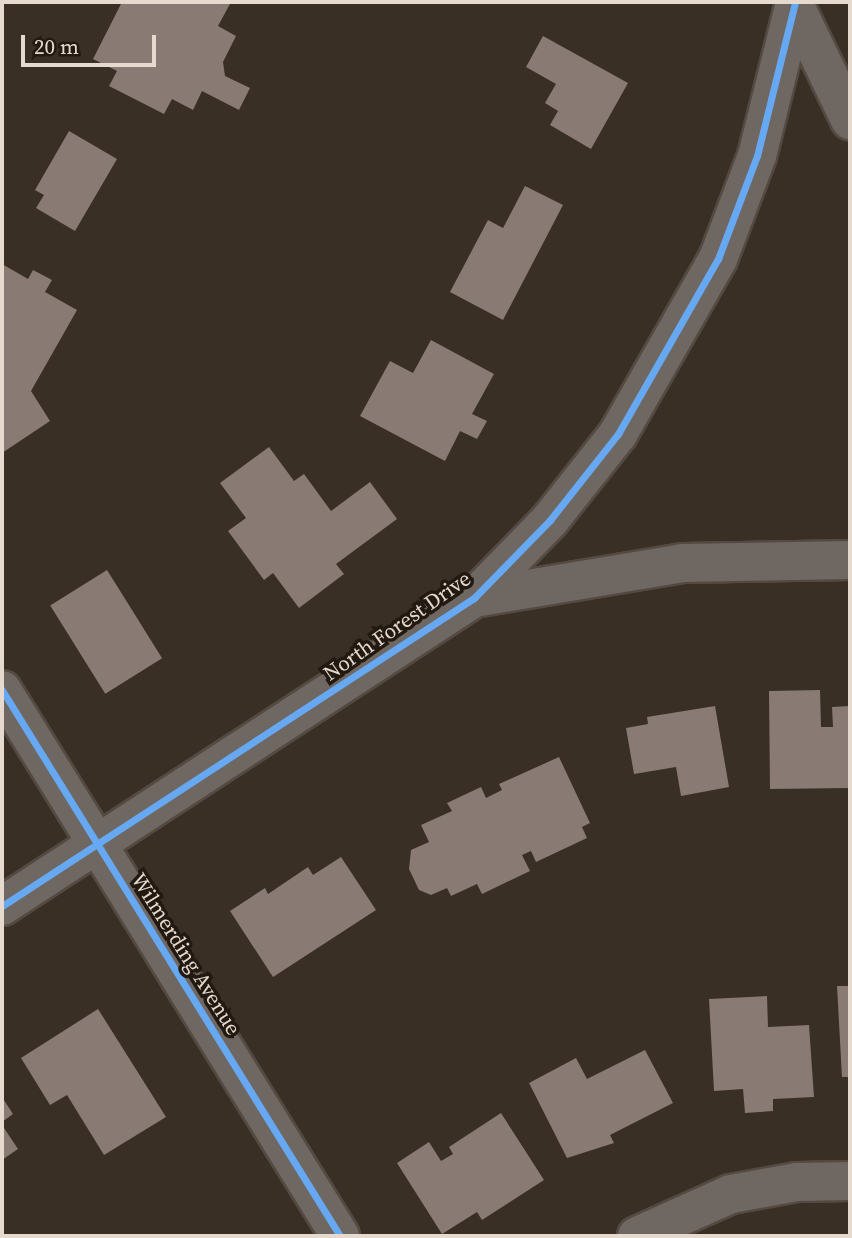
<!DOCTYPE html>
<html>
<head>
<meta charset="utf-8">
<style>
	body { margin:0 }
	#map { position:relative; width:852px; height:1238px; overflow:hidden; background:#3a2f25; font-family:"Source Serif 4",serif }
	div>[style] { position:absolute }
	.building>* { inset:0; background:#897a73; transform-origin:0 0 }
	.roads { filter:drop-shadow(2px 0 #544a42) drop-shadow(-2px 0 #544a42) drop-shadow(0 2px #544a42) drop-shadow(0 -2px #544a42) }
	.minor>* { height:38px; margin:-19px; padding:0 19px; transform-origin:19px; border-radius:19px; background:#6f6761 }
	.cycleway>* { height:7px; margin:-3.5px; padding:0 3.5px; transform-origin:3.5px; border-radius:3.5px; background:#66a8f1 }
	span { translate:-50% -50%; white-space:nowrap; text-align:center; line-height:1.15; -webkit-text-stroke:7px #221a11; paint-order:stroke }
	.street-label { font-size:21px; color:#e6d9ce }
	.frame { position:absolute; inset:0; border:4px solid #e6d9ce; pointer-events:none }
	.scale { position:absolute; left:21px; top:35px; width:135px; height:32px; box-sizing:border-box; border:4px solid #e6d9ce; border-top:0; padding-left:9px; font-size:21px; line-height:24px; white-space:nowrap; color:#e6d9ce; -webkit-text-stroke:5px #221a11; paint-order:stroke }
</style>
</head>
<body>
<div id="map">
	<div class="building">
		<i style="clip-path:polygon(122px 2px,231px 2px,218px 26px,236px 36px,223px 62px,225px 76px,250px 88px,239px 110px,202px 91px,193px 110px,172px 99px,164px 114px,109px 86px,117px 71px,93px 59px)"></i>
		<i style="clip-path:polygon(543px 36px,628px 83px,591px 149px,550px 125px,558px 111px,545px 103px,556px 84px,526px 67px)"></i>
		<i style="clip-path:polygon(69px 131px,117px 159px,75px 231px,36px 208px,44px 195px,35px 190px)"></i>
		<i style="clip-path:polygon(525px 186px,563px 205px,503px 320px,450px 292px,488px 220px,503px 228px)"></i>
		<i style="clip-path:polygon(2px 264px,28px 279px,33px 270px,52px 280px,45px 292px,77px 310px,31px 391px,50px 421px,2px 453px)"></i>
		<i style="clip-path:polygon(431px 340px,494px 374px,472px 414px,487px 421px,477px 439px,460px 431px,445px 461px,360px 416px,390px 361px,413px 373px)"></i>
		<i style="clip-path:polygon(269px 447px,294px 481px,304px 474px,331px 511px,370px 482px,397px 519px,336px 564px,344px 574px,299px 608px,273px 573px,264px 580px,228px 531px,246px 518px,220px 483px)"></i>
		<i style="left:107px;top:570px;width:104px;height:67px;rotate:58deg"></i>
		<i style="clip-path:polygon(820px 690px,821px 727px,833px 727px,832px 707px,850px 706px,850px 788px,770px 789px,769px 691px)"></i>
		<i style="clip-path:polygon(715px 706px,729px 787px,681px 796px,676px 767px,634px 774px,626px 728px,648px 724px,647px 717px)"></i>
		<i style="clip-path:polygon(559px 757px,590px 823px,582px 827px,587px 838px,536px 862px,531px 851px,522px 855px,530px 871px,482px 894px,477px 884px,451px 896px,447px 888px,431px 895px,419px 890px,409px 869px,411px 850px,429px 842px,421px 825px,452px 811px,447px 803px,481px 787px,486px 798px,502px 790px,499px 784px)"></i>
		<i style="clip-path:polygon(341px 857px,376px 910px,273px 977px,230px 911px,265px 888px,268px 894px,308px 867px,313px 875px)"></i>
		<i style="clip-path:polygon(837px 986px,850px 986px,850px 1077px,842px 1077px)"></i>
		<i style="clip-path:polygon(767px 996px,768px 1027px,809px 1025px,814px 1097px,773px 1099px,773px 1111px,745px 1113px,743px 1089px,714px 1091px,709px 999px)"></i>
		<i style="clip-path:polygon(98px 1009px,166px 1117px,104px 1155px,67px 1095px,50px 1105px,21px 1058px)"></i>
		<i style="clip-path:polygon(645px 1050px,673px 1103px,610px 1135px,614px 1143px,567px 1158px,529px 1083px,576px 1058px,587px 1079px)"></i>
		<i style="clip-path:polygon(2px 1097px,13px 1114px,2px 1122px)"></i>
		<i style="clip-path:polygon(501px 1113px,544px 1180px,482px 1220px,477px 1212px,442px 1234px,397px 1163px,429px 1142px,441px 1161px,453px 1154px,449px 1147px)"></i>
		<i style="clip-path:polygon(2px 1125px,18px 1149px,2px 1160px)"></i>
	</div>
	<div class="roads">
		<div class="minor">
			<i style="left:795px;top:6px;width:127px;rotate:64.2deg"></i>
			<i style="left:474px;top:598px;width:212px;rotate:-9.5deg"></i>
			<i style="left:683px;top:563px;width:167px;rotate:-1deg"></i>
			<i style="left:2px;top:690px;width:642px;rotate:58.24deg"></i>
			<i style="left:2px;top:906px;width:564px;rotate:-33.13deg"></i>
			<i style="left:474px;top:598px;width:109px;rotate:-45.7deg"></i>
			<i style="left:550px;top:520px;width:110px;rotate:-51.7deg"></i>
			<i style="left:618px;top:434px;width:202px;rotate:-60.3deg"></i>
			<i style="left:718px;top:259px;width:110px;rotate:-69.3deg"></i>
			<i style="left:757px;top:156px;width:159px;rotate:-76.1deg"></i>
			<i style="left:637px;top:1236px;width:103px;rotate:-24.1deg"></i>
			<i style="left:731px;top:1194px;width:67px;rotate:-10.3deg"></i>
			<i style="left:797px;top:1182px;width:53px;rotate:-1.1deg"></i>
		</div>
	</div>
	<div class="cycleway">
		<i style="left:2px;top:690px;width:642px;rotate:58.24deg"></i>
		<i style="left:2px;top:906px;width:564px;rotate:-33.13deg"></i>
		<i style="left:474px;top:598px;width:109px;rotate:-45.7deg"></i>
		<i style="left:550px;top:520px;width:110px;rotate:-51.7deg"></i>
		<i style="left:618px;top:434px;width:202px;rotate:-60.3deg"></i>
		<i style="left:718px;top:259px;width:110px;rotate:-69.3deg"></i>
		<i style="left:757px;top:156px;width:159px;rotate:-76.1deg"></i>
	</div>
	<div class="street-label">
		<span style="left:397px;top:626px;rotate:-35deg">North Forest Drive</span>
		<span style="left:186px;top:954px;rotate:58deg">Wilmerding Avenue</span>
	</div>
	<div class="frame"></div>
	<div class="scale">20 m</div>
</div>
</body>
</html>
